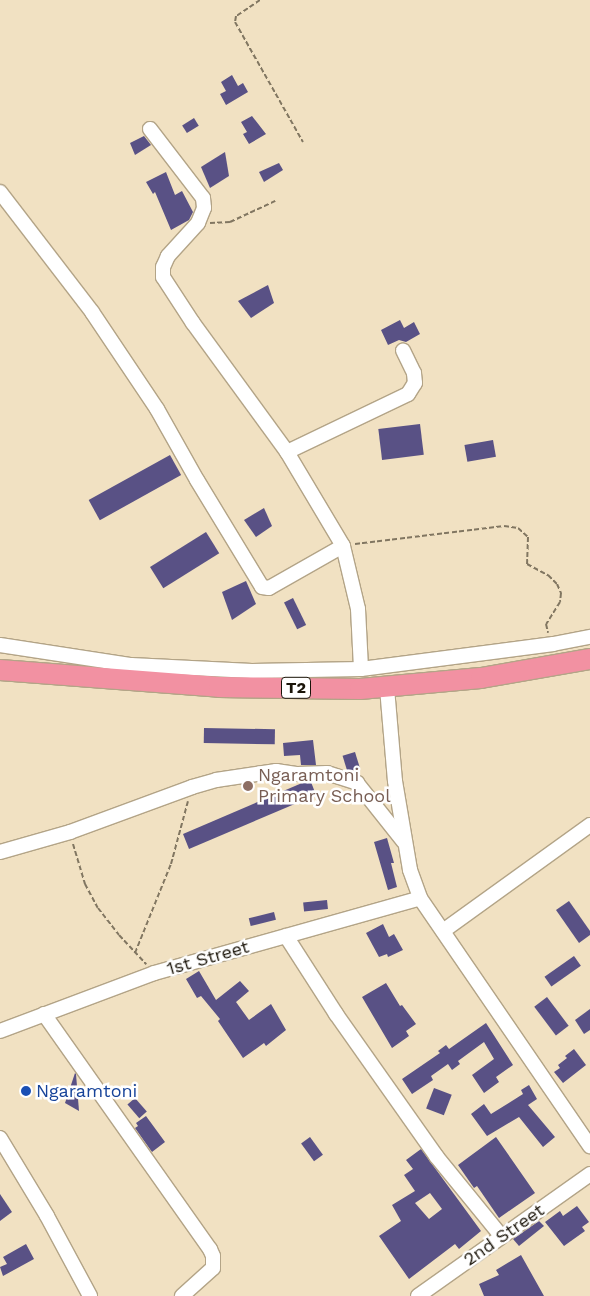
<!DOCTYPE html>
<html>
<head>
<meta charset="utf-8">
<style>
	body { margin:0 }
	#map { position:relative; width:590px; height:1296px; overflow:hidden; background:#f1e1c2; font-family:"Work Sans",sans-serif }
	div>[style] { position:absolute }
	.building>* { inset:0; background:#595185; transform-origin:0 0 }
	.path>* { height:2px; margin-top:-1px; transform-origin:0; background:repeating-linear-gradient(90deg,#817661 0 5px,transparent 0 7.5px) }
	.roads { filter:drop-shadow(1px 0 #b3a487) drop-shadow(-1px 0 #b3a487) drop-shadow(0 1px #b3a487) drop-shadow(0 -1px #b3a487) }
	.minor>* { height:14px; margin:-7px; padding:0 7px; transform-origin:7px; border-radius:7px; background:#fff }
	.highway>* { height:20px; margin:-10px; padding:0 10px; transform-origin:10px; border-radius:10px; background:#f291a2 }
	.dots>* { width:14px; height:14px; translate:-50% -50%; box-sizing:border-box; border:2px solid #fff; border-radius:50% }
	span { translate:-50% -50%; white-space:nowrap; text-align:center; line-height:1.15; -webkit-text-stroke:5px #fff; paint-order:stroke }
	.shield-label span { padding:1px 4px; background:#fff; border:1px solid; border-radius:4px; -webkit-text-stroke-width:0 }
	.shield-label { font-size:16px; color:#1a1409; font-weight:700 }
	.education-label { font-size:18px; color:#785e54 }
	.left { translate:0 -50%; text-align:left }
	.street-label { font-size:18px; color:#1a1409 }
	.transit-label { font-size:18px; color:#164399 }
</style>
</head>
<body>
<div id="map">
	<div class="building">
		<i style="clip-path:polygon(232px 75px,238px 86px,243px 83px,248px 92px,226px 105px,220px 94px,226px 91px,221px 82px)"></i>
		<i style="clip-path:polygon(252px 116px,266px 134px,249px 144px,243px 134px,247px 132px,241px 122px)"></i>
		<i style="left:194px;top:118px;width:9px;height:14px;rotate:58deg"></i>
		<i style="clip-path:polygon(144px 136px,151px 145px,135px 155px,130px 143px)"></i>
		<i style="clip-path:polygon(225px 152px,229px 176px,210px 188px,201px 167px)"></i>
		<i style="clip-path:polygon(279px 163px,283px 170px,264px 182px,259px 172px)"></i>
		<i style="clip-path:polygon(166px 172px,175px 195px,182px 191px,193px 212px,189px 220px,171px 230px,155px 192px,153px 194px,146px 182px)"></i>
		<i style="clip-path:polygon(268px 285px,274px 303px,251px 318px,238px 301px)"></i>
		<i style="clip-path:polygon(400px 320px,404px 328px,414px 322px,420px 334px,406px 342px,399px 340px,388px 345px,381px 330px)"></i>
		<i style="left:420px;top:424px;width:31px;height:42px;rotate:83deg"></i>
		<i style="left:493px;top:440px;width:17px;height:29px;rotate:80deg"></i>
		<i style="left:170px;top:455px;width:23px;height:93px;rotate:61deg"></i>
		<i style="clip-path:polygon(264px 508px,272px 526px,256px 537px,244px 520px)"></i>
		<i style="left:206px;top:532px;width:25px;height:66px;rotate:58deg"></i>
		<i style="clip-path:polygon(246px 581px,256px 604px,232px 620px,222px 592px)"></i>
		<i style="left:293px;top:598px;width:30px;height:10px;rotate:64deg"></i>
		<i style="left:204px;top:728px;width:71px;height:15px;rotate:1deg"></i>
		<i style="clip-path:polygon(313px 740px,316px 765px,301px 765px,300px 755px,284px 756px,283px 743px)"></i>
		<i style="left:355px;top:752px;width:17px;height:13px;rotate:73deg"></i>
		<i style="clip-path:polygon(311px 782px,316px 795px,189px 849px,183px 834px,302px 783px)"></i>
		<i style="clip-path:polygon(387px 838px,394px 863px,391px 863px,397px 887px,388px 890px,374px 842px)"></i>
		<i style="left:327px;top:900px;width:9px;height:24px;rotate:84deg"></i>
		<i style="clip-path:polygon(569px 901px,590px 931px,590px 935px,579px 943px,556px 910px)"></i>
		<i style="left:274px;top:912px;width:8px;height:26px;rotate:76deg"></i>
		<i style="clip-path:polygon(383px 924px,389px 937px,394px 934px,403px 950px,388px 957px,387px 954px,379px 957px,366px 933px)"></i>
		<i style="left:574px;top:956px;width:12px;height:36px;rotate:55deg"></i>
		<i style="clip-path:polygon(199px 971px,216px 1000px,240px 981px,249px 991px,236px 1002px,249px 1020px,271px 1004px,286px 1030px,266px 1046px,264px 1043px,243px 1058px,218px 1021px,220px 1019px,201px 996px,197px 998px,186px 979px)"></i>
		<i style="clip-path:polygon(386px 983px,400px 1006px,402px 1005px,416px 1024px,406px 1031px,409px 1036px,392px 1048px,362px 997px)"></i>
		<i style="left:547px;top:997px;width:36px;height:16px;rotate:53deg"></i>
		<i style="clip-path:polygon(590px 1009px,590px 1030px,584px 1034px,575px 1020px)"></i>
		<i style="clip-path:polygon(486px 1023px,513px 1065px,496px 1077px,499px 1082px,484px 1093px,472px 1075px,494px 1059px,484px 1042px,458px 1061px,460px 1064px,452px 1070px,448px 1064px,431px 1076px,433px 1080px,412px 1094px,402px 1079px,440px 1053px,438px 1051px,446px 1045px,449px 1049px)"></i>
		<i style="clip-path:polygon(574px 1049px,586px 1065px,563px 1083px,554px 1072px,560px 1068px,558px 1065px,567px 1058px,565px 1056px)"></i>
		<i style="clip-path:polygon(75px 1073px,76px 1074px,79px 1111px,65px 1103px)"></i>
		<i style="clip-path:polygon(529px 1085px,537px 1099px,528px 1105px,555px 1137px,543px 1147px,519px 1117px,487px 1136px,471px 1114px,484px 1104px,491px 1114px,523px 1094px,521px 1090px)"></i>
		<i style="left:434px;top:1088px;width:19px;height:22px;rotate:21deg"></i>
		<i style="left:135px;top:1098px;width:18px;height:10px;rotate:49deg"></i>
		<i style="clip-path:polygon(146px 1116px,165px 1142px,152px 1152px,135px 1128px,138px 1126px,136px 1123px)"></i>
		<i style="left:310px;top:1137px;width:22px;height:11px;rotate:54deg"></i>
		<i style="clip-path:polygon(496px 1137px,535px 1193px,499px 1218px,477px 1186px,474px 1188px,458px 1165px)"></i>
		<i style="clip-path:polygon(evenodd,421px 1149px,481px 1231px,459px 1249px,455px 1244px,409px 1279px,379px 1236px,401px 1221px,392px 1205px,415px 1191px,404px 1175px,413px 1169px,406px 1160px,421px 1149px,430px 1193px,442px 1209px,429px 1219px,415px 1203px,430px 1193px)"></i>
		<i style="clip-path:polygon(0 1194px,12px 1212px,0 1221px)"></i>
		<i style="clip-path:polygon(577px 1206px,589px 1222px,582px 1227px,585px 1231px,564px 1246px,545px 1222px,560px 1211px,563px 1216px)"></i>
		<i style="clip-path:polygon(539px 1221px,544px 1226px,519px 1246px,513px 1239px)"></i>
		<i style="clip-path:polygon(26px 1244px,34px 1259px,3px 1276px,0 1267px,7px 1264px,3px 1257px)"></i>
		<i style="clip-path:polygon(521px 1255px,544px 1296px,484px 1296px,479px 1284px,499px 1275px,496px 1270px)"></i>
	</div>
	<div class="path">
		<i style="left:260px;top:0;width:29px;rotate:146deg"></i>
		<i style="left:236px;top:16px;width:6px;rotate:99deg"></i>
		<i style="left:235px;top:22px;width:138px;rotate:60.5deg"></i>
		<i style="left:210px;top:223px;width:20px;rotate:-3deg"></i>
		<i style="left:230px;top:222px;width:50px;rotate:-25deg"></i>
		<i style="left:355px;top:544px;width:150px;rotate:-6.9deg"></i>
		<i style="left:504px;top:526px;width:14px;rotate:8deg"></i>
		<i style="left:518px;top:528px;width:13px;rotate:42deg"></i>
		<i style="left:528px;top:537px;width:27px;rotate:92deg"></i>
		<i style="left:527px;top:564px;width:24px;rotate:28deg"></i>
		<i style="left:548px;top:575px;width:13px;rotate:45deg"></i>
		<i style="left:557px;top:584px;width:10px;rotate:66deg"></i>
		<i style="left:561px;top:593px;width:9px;rotate:96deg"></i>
		<i style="left:560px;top:602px;width:26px;rotate:122deg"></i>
		<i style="left:546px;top:624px;width:9px;rotate:77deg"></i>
		<i style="left:73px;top:844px;width:42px;rotate:73.3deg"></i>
		<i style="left:85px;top:884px;width:27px;rotate:62deg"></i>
		<i style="left:98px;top:908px;width:34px;rotate:52deg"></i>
		<i style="left:119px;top:935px;width:40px;rotate:47deg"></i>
		<i style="left:135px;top:953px;width:96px;rotate:-68deg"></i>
		<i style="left:171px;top:864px;width:65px;rotate:-74.9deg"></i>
	</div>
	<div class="roads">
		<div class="minor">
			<i style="left:150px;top:129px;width:87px;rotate:52.5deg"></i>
			<i style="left:203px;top:198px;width:10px;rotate:84deg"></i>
			<i style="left:204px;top:208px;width:16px;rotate:112deg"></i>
			<i style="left:198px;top:223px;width:45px;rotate:132.3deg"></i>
			<i style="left:168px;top:256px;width:12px;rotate:114deg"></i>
			<i style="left:163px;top:267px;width:10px;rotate:90deg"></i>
			<i style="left:163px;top:277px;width:55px;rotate:56.9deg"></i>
			<i style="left:193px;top:323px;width:160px;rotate:53.9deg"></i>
			<i style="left:287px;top:452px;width:109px;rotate:59.2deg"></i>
			<i style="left:343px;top:546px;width:65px;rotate:76.6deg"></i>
			<i style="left:358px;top:609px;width:60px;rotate:87.1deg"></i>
			<i style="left:0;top:192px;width:151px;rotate:52.5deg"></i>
			<i style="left:92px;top:312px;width:117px;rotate:56.2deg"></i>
			<i style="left:157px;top:409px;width:81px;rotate:60.6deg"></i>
			<i style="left:197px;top:480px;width:125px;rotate:58.7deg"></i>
			<i style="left:262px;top:587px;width:7px;rotate:8deg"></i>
			<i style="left:269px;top:588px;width:85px;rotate:-29.6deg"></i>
			<i style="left:287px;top:452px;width:134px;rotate:-25.6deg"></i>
			<i style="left:408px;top:394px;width:13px;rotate:-58deg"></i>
			<i style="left:415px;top:383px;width:10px;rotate:-96deg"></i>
			<i style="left:414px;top:373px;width:25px;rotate:-116deg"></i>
			<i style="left:0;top:645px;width:133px;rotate:8.7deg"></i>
			<i style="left:131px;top:665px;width:121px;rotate:2.8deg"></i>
			<i style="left:252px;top:671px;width:109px;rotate:-1.1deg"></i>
			<i style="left:361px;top:669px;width:194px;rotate:-7.4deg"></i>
			<i style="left:553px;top:644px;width:38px;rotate:-11deg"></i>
			<i style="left:387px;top:688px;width:93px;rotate:85.1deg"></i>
			<i style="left:395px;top:781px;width:90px;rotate:80.4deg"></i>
			<i style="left:410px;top:870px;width:30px;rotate:70deg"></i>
			<i style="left:420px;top:898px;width:301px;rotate:55.6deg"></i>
			<i style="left:0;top:852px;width:73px;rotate:-15.9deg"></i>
			<i style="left:70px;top:832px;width:130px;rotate:-20.2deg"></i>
			<i style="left:192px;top:787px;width:25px;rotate:-16deg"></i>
			<i style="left:216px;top:780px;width:61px;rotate:-8.5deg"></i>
			<i style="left:276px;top:771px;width:22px;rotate:8deg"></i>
			<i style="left:298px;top:774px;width:29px;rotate:-2deg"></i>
			<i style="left:327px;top:773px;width:32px;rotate:18deg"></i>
			<i style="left:357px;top:783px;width:75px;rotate:51.5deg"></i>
			<i style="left:443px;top:931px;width:181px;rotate:-35.8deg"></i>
			<i style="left:286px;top:936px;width:93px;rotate:57.3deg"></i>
			<i style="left:336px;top:1014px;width:174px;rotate:54.8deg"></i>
			<i style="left:436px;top:1156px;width:104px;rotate:50.8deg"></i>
			<i style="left:44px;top:1014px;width:288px;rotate:54.8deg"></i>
			<i style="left:210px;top:1249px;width:8px;rotate:67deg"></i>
			<i style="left:213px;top:1256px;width:12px;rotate:90deg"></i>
			<i style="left:213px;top:1268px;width:42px;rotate:137.9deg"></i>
			<i style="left:0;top:1031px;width:165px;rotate:-20.6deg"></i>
			<i style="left:154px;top:973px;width:276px;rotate:-15.7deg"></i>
			<i style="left:0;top:1138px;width:91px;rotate:58.9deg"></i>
			<i style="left:47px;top:1216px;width:91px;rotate:61.7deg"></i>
			<i style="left:418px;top:1296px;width:211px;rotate:-35.3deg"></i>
		</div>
		<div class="highway">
			<i style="left:0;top:670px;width:220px;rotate:4.4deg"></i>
			<i style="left:219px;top:687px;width:141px;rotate:0.8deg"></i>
			<i style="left:360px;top:689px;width:121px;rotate:-5.2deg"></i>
			<i style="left:481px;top:678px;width:111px;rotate:-9.9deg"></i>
		</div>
	</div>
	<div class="dots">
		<i style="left:248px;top:786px;background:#8d6e63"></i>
		<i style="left:26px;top:1091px;background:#1a4fb4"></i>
	</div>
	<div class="shield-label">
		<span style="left:296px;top:688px">T2</span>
	</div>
	<div class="education-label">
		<span class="left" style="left:258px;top:786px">Ngaramtoni<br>Primary School</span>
	</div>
	<div class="street-label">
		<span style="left:208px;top:958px;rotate:-16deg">1st Street</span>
		<span style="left:504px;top:1235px;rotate:-35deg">2nd Street</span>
	</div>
	<div class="transit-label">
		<span class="left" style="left:36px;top:1091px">Ngaramtoni</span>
	</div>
</div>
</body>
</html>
